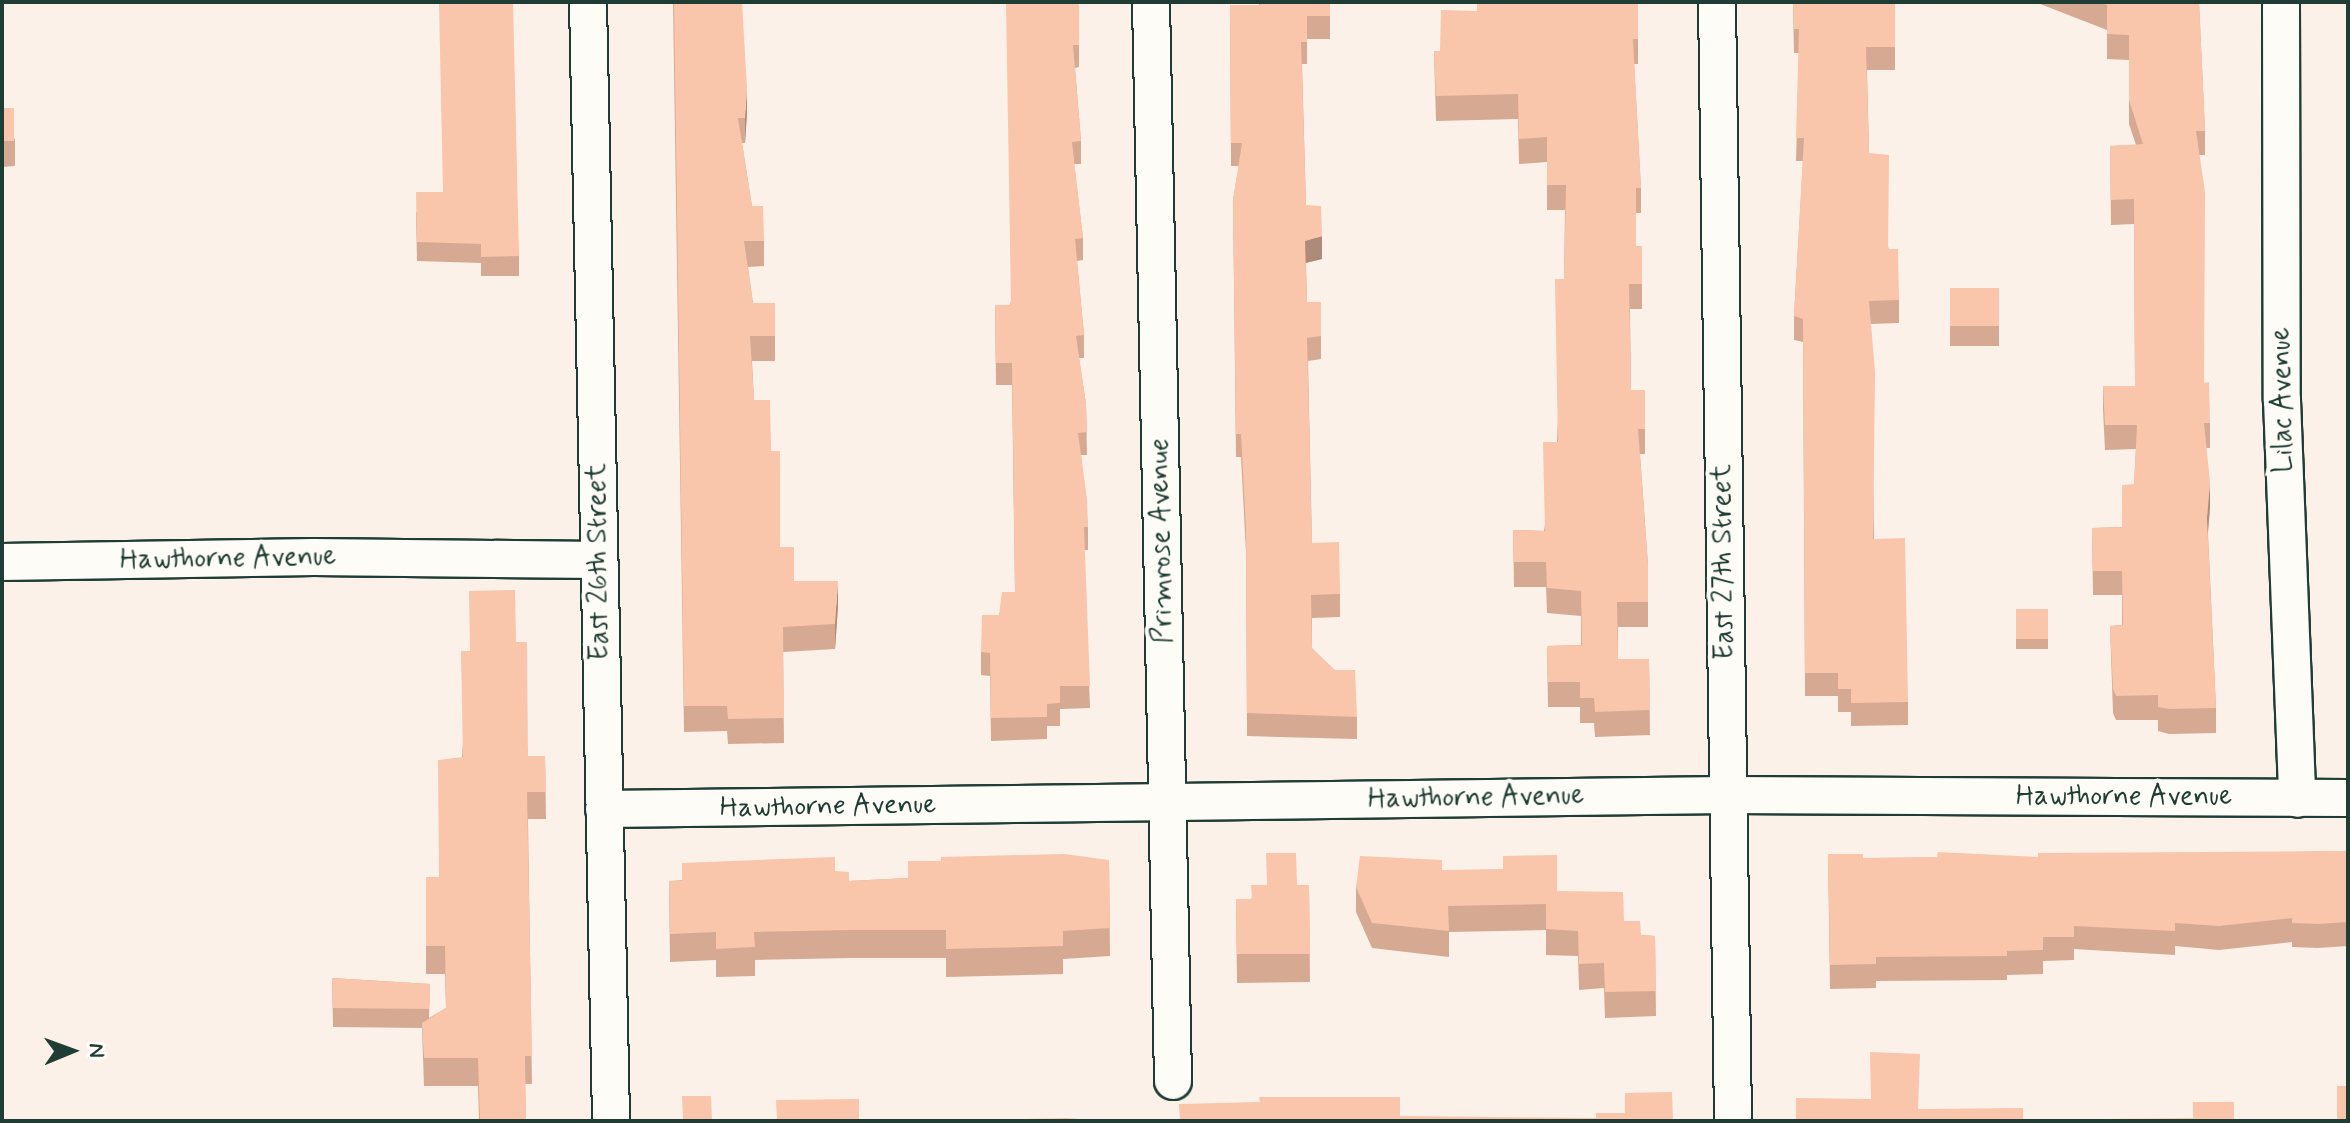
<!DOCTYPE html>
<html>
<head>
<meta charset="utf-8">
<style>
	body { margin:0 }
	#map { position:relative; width:2350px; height:1123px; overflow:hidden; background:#fcf1e8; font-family:Mynerve,sans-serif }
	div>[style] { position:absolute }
	.roads { filter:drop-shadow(2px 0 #1f3d34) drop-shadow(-2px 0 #1f3d34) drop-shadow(0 2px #1f3d34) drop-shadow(0 -2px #1f3d34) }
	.minor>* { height:36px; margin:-18px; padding:0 18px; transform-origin:18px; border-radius:18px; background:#fdfcf7 }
	.wall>* { inset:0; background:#d6a993; transform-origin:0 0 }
	.shaded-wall>* { inset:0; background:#ae8a78 }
	.building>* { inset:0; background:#f9c5ab; transform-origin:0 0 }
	span { translate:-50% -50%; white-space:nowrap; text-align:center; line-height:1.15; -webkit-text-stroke:8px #fdfcf7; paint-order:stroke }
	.street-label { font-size:28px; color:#1f3d34 }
	.frame { position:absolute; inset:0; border:4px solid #1f3d34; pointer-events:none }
	.north { position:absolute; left:32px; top:1011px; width:80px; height:80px; -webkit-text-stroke:6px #fdfcf7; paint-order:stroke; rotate:89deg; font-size:22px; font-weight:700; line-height:32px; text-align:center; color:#1f3d34 }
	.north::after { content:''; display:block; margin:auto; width:28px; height:36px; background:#1f3d34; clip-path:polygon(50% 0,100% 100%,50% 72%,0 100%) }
</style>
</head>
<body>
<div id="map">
	<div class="roads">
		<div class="minor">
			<i style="left:588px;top:2px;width:1119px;rotate:88.82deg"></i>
			<i style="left:1151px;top:2px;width:1079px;rotate:88.83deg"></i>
			<i style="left:1717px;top:2px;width:1119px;rotate:89.18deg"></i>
			<i style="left:2281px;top:2px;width:398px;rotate:89.9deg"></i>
			<i style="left:2282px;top:400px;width:399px;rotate:87.8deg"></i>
			<i style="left:2px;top:562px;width:312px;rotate:-0.9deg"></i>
			<i style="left:314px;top:557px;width:285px;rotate:0.6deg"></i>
			<i style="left:604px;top:809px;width:1123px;rotate:-0.71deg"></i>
			<i style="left:1727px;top:795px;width:621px;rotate:0.28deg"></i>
		</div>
	</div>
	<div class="wall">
		<i style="clip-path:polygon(673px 2px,747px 113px,745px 143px,742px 143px,752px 206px,764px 241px,764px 266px,748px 267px,753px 303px,775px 303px,775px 361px,752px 361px,754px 400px,771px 451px,780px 547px,794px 581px,838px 606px,835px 649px,783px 652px,784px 743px,728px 744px,727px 731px,684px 732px)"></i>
		<i style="clip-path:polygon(1259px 2px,1330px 2px,1330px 39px,1307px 39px,1307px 64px,1302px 64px,1306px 205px,1322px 259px,1306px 263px,1307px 302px,1321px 302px,1321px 359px,1308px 361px,1312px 543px,1340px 594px,1340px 617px,1312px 618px,1312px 648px,1357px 717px,1357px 739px,1247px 736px,1246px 552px,1241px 457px,1236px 457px,1233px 200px,1239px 166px,1231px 166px,1230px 5px,1259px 5px)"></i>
		<i style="clip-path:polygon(1793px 2px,1895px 2px,1895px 70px,1867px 70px,1869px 153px,1899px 300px,1899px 323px,1871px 324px,1874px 539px,1908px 702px,1908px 725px,1851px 726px,1851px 712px,1838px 712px,1838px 696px,1805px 696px,1803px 342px,1794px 340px,1794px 316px,1803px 161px,1796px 161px,1799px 53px,1794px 53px)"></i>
		<i style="clip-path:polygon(2035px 2px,2199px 2px,2205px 131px,2205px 155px,2199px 155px,2204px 383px,2210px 423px,2210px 448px,2206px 448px,2210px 507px,2208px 534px,2216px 708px,2216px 733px,2169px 734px,2158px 731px,2158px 720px,2116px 720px,2113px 713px,2110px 626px,2122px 625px,2122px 595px,2093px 595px,2092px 528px,2122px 527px,2134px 484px,2136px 449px,2105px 450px,2103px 410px,2103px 386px,2135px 386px,2134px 224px,2111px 225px,2110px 146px,2136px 145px,2129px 124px,2129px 60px,2107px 59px,2107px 30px)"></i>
		<i style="clip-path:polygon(1638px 3px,1638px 64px,1634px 64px,1641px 188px,1641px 213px,1636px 213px,1636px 246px,1642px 246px,1642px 309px,1630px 309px,1631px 390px,1645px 390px,1645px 454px,1640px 454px,1648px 565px,1648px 627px,1618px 627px,1618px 659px,1649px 659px,1650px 735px,1595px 737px,1594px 723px,1580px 723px,1580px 707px,1548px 707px,1547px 646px,1581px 645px,1581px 616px,1547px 613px,1546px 587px,1514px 587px,1513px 530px,1544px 531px,1557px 442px,1564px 279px,1565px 210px,1547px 210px,1547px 162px,1519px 164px,1518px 119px,1436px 121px,1434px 51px,1440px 51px,1477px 11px)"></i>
		<i style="clip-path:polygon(1079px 7px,1079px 67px,1075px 68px,1081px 141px,1081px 164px,1074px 164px,1083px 238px,1083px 260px,1077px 261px,1084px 335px,1084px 358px,1079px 358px,1086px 404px,1087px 455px,1081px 455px,1088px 527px,1088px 550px,1084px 550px,1090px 708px,1060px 709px,1060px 726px,1047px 726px,1047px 739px,991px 741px,990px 676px,981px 675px,981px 652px,999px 615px,1015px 592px,1012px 385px,996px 385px,995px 305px,1010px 305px)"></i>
		<i style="clip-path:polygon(2px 108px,15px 140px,15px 166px,2px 167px)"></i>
		<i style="clip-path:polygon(416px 212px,519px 256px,519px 276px,481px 276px,481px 263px,417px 261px)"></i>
		<i style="left:1999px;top:288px;width:58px;height:49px;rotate:90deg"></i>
		<i style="left:2016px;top:609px;width:32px;height:40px"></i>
		<i style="clip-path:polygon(516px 642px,528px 756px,545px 756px,546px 819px,528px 819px,532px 1084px,525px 1084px,526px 1121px,479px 1121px,478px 1086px,424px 1086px,422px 1028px,333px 1027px,332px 978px,430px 984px,429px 1018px,446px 1008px,445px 974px,426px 974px,426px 877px,439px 877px,462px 757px,469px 651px)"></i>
		<i style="clip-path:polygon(2348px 851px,2348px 946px,2318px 948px,2292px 947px,2292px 942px,2219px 950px,2175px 946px,2175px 955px,2074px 949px,2074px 960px,2043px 961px,2043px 974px,2007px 975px,2007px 980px,1876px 981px,1876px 988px,1830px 989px,1828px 854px,1863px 858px,2038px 857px)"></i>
		<i style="clip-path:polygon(1109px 860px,1110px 956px,1063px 959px,1063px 974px,946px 977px,946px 958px,850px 958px,755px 960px,755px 976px,716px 977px,716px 960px,670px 962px,669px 881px,835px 871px,849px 881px,908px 878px)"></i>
		<i style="clip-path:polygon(1442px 870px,1557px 891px,1624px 921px,1641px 935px,1655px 936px,1656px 1016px,1605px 1018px,1604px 988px,1579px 990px,1578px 956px,1546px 955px,1546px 930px,1449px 932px,1449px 957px,1372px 948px,1356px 912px,1356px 887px)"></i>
		<i style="clip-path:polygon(1266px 885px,1309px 885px,1310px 982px,1237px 983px,1236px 899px,1251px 899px)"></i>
	</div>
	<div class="shaded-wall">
		<i style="clip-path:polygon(747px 88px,747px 113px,745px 143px,745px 118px)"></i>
		<i style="clip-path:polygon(1322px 236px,1322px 259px,1305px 263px,1305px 241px)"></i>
		<i style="clip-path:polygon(2210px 482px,2210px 507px,2207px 542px,2207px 518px)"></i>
		<i style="clip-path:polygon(838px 581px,838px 606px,835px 649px,835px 624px)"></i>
	</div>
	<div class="building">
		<i style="clip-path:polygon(439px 2px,513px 2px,519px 256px,481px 257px,481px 244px,417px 242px,416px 192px,443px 192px)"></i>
		<i style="clip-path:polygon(674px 2px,742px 2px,747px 88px,745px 118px,738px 118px,752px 206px,763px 206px,764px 241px,744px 241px,753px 303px,775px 303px,775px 336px,750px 336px,754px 400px,770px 400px,771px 451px,780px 451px,780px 547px,794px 547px,794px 581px,838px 581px,835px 624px,783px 627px,784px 718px,728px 719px,727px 706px,684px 706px)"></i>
		<i style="clip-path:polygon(1006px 2px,1078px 2px,1079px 7px,1079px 45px,1073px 45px,1081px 141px,1072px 142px,1083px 238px,1075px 239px,1084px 335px,1076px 336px,1086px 404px,1087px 432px,1078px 433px,1087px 499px,1088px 527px,1084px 527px,1090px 686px,1060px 686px,1060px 703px,1047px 704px,1047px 717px,991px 718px,990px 653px,981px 652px,982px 615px,999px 615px,1002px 592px,1015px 592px,1012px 363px,996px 363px,995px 305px,1011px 305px)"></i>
		<i style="clip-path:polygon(1260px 2px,1330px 2px,1330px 16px,1307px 16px,1307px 42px,1301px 42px,1306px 205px,1321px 206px,1322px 236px,1305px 241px,1307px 302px,1321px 302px,1321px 336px,1307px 338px,1312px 543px,1339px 542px,1340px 594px,1311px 595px,1312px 648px,1335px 670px,1355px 670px,1357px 717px,1247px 713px,1246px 529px,1241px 434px,1236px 434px,1233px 200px,1242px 143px,1231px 143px,1230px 5px,1260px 5px)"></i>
		<i style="clip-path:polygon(1477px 2px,1633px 2px,1633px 4px,1638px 3px,1638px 39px,1633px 39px,1641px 188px,1636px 188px,1636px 246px,1642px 246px,1642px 284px,1629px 284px,1631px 390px,1645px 390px,1645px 429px,1638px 429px,1648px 565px,1648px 602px,1617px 602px,1618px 659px,1649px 659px,1650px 710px,1595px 712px,1594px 698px,1580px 698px,1580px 682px,1548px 682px,1547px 646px,1582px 645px,1581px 591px,1547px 588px,1546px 562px,1514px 562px,1513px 530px,1545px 531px,1543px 442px,1558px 442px,1555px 279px,1564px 279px,1566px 185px,1547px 185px,1547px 137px,1519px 139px,1518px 94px,1436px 96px,1434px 51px,1440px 51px,1441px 10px,1477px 11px)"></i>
		<i style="clip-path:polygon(1793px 2px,1895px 2px,1895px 47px,1866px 47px,1869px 153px,1889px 155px,1888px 249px,1898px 249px,1899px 300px,1869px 301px,1875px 372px,1873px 539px,1905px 538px,1908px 702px,1851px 703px,1851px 689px,1838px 689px,1838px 673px,1805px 673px,1803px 319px,1794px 316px,1804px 138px,1796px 138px,1799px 29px,1794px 29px)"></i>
		<i style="clip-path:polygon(2099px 2px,2199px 2px,2205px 131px,2196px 131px,2205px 192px,2204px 383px,2209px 382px,2210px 423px,2204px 423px,2210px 482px,2207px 518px,2216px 708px,2169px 709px,2158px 707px,2158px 695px,2116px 696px,2113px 689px,2110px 626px,2123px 625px,2122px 571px,2093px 571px,2092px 528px,2122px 527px,2122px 485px,2134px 484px,2137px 425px,2105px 425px,2103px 386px,2135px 386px,2134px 199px,2111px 200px,2110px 146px,2143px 144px,2129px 100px,2129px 35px,2107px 34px,2107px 5px)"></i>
		<i style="left:2px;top:108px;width:12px;height:33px"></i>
		<i style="left:1999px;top:288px;width:38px;height:49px;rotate:90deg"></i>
		<i style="clip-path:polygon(515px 590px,516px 642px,527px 642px,528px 756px,545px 756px,546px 792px,527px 792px,532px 1056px,525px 1056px,526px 1121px,480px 1121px,478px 1058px,424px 1058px,422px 1023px,446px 1008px,445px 946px,426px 946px,426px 877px,439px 877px,438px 760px,463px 757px,461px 651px,470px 651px,469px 591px)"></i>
		<i style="left:2016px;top:609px;width:32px;height:30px"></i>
		<i style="clip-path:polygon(2348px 851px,2348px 922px,2318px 924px,2292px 923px,2292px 918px,2219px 926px,2175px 923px,2175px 931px,2074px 926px,2074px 937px,2043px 937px,2043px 950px,2007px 951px,2007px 956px,1876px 957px,1876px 964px,1830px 965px,1828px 854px,1863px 854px,1863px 858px,1937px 857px,1938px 852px,2038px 857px,2038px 853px)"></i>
		<i style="clip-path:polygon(1266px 853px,1296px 853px,1297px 885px,1309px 885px,1310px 954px,1237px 954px,1236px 899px,1252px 899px,1251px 885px,1267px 885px)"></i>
		<i style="clip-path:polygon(1064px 854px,1109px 860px,1110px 928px,1063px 931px,1063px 946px,946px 949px,946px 930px,850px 930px,754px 932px,755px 947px,716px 949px,716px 932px,670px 934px,669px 881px,682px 881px,682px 863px,835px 857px,835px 871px,849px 872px,849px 881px,908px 878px,908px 861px,941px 861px,941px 857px)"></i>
		<i style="clip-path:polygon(1557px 855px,1557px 891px,1623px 892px,1624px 921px,1640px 921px,1641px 935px,1655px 936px,1656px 991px,1605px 992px,1604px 963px,1579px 964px,1578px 931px,1546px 929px,1546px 904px,1448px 906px,1449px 931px,1372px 923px,1356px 887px,1360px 856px,1442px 860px,1442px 870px,1503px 869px,1503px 856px)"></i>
		<i style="clip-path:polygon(332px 978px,430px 984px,429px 1009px,333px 1008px)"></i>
		<i style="clip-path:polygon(1870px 1052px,1920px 1054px,1918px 1109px,2023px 1108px,2023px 1121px,1796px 1121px,1796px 1098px,1871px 1099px)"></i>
		<i style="left:2337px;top:1086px;width:11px;height:35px"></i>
		<i style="clip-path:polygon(1672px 1092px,1673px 1121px,1180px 1121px,1179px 1104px,1260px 1102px,1259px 1097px,1400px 1097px,1400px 1116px,1596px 1118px,1596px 1113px,1625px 1113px,1625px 1093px)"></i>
		<i style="clip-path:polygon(682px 1096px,711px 1096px,712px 1120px,777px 1121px,776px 1100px,859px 1099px,859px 1121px,677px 1121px,683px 1120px)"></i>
		<i style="clip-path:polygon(2193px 1102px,2234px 1102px,2234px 1121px,2100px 1121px,2100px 1119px,2193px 1118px)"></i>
		<i style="clip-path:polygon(1066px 1118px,1109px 1121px,980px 1121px,980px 1120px)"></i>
	</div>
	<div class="street-label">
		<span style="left:2283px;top:400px;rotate:-91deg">Lilac Avenue</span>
		<span style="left:1162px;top:541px;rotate:-91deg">Primrose Avenue</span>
		<span style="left:228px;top:559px;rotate:-1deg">Hawthorne Avenue</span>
		<span style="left:599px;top:562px;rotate:-91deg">East 26th Street</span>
		<span style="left:1724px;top:562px;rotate:-91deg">East 27th Street</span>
		<span style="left:2124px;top:797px">Hawthorne Avenue</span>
		<span style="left:1476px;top:798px;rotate:-1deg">Hawthorne Avenue</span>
		<span style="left:828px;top:807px;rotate:-1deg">Hawthorne Avenue</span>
	</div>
	<div class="frame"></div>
	<div class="north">N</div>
</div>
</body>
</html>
